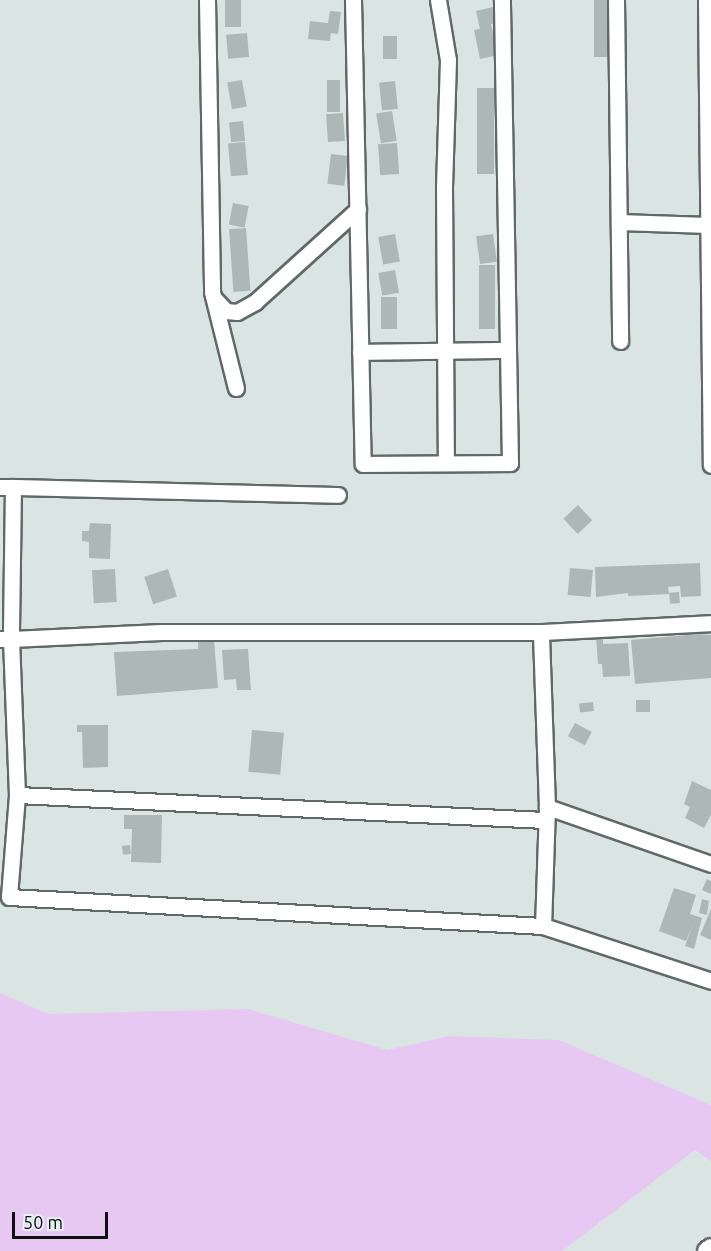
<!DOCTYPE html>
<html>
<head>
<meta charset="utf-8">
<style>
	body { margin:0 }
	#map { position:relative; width:711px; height:1251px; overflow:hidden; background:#dae5e3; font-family:Ubuntu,sans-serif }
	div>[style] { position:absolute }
	.green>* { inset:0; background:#e7c8f2 }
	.building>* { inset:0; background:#acb7b6; transform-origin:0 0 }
	.roads { filter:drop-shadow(2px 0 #5f6967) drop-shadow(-2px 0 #5f6967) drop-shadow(0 2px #5f6967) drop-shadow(0 -2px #5f6967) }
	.minor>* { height:15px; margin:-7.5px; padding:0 7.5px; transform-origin:7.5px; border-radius:7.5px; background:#fff }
	.tertiary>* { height:18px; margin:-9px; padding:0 9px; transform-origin:9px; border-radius:9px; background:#fff }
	span { translate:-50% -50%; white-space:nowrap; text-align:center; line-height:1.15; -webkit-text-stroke:4.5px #e7f2f0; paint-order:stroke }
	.scale { position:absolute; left:12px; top:1212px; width:96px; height:27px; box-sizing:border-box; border:3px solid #0c1010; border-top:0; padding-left:8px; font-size:18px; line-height:21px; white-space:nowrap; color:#0c1010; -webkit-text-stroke:4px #e7f2f0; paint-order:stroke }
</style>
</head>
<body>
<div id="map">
	<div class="green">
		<i style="clip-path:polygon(0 993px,48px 1014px,248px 1009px,387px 1050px,450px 1036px,559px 1040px,711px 1105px,711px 1161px,695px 1150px,562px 1251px,0 1251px)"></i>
	</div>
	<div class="building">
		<i style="left:225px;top:0;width:16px;height:27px"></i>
		<i style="left:594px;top:0;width:19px;height:57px"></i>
		<i style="clip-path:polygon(493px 7px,496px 23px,491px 24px,498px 55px,480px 59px,474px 30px,480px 29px,476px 11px)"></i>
		<i style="clip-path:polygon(330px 11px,341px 12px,338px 34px,331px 33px,330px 41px,308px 39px,310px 21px,328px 23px)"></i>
		<i style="left:247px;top:33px;width:24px;height:21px;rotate:85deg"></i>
		<i style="left:383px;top:36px;width:14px;height:23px"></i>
		<i style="left:242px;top:80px;width:27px;height:15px;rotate:80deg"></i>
		<i style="left:327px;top:80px;width:13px;height:32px"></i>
		<i style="left:395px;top:81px;width:28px;height:16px;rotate:84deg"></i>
		<i style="left:477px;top:88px;width:17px;height:86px"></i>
		<i style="left:392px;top:111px;width:30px;height:16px;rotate:81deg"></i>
		<i style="left:343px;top:113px;width:28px;height:17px;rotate:86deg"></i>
		<i style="left:243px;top:121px;width:20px;height:14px;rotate:84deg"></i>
		<i style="left:245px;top:142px;width:33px;height:17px;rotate:85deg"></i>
		<i style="left:397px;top:143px;width:31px;height:19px;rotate:86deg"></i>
		<i style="left:331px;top:154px;width:17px;height:30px;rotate:7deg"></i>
		<i style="left:233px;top:203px;width:16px;height:22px;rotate:11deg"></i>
		<i style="left:246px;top:228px;width:63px;height:17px;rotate:86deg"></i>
		<i style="left:395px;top:234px;width:28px;height:17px;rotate:80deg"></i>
		<i style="left:493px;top:234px;width:28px;height:17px;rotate:82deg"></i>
		<i style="left:479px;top:265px;width:16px;height:64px"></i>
		<i style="left:395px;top:270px;width:23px;height:17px;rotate:80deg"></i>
		<i style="left:381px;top:297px;width:16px;height:32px"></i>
		<i style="left:578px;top:505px;width:21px;height:20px;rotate:47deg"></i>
		<i style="clip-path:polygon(90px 523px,111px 524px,110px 559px,89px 558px,89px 542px,82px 541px,82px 531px,89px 531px)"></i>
		<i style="clip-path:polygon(700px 563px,701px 596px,681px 597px,680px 586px,668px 587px,669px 594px,628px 596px,628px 593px,596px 597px,595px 567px)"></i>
		<i style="left:570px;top:568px;width:23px;height:27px;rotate:5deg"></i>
		<i style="left:115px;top:569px;width:33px;height:23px;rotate:87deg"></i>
		<i style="left:168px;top:569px;width:29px;height:25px;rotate:72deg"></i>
		<i style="left:679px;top:592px;width:11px;height:10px;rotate:85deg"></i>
		<i style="clip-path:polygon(699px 634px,711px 635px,711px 678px,635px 684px,631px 640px)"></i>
		<i style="clip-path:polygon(603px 635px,603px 644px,628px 643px,630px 676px,603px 677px,602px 664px,598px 664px,596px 636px)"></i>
		<i style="clip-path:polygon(214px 641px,218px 688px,117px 696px,114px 652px,198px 649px,198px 642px)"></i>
		<i style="clip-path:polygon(248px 649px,251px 690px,237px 690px,236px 679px,224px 680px,222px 650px)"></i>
		<i style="left:636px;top:700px;width:14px;height:12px"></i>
		<i style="left:593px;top:702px;width:9px;height:14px;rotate:84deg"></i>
		<i style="left:575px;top:723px;width:19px;height:15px;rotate:28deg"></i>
		<i style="clip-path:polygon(77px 725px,108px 725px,108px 767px,83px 768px,82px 732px,77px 732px)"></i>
		<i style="left:252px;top:730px;width:32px;height:42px;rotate:5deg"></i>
		<i style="clip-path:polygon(692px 781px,711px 790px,711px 815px,704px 828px,685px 818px,690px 807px,684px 804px)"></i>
		<i style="clip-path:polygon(124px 815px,162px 815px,161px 863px,131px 862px,132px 829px,124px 829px)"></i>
		<i style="left:130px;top:845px;width:9px;height:8px;rotate:84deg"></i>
		<i style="clip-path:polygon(707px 879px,711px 881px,711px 894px,702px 890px)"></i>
		<i style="clip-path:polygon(674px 888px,696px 895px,690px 914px,702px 918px,694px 949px,685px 946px,693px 924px,686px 941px,659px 931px)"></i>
		<i style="clip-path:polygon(702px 899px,709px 901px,707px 915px,699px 913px)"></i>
		<i style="clip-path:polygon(711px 909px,711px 940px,700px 935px)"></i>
	</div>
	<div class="roads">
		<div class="minor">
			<i style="left:207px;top:0;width:292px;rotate:89deg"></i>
			<i style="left:212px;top:292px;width:99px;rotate:76deg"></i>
			<i style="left:353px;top:0;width:464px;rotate:88.8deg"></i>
			<i style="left:363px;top:464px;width:147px;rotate:-0.4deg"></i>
			<i style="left:510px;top:463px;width:463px;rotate:-91deg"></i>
			<i style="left:438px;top:0;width:61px;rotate:80.5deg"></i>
			<i style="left:448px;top:60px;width:128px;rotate:91.8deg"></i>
			<i style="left:444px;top:188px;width:275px;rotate:89.6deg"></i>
			<i style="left:616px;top:0;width:341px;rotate:89.3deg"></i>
			<i style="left:706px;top:0;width:465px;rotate:89.4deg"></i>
			<i style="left:619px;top:222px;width:89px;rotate:1.9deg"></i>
			<i style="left:214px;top:298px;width:18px;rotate:47deg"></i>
			<i style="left:226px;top:311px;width:11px;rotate:5deg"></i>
			<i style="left:237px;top:312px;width:21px;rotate:-29deg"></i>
			<i style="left:255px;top:302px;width:139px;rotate:-42.1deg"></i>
			<i style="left:360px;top:352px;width:148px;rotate:-0.8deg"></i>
			<i style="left:0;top:487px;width:13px"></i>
			<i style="left:13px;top:487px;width:152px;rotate:90.8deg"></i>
			<i style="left:11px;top:639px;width:11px;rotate:180deg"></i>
			<i style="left:13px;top:487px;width:325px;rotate:1.4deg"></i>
			<i style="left:541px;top:632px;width:380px;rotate:180deg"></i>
			<i style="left:161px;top:632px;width:150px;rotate:177.3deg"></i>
			<i style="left:11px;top:639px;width:156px;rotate:87.8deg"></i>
			<i style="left:17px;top:795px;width:102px;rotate:94.5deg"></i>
			<i style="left:9px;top:897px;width:535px;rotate:3.11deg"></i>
			<i style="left:17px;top:795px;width:530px;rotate:2.71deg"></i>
			<i style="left:547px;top:807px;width:175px;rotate:-92deg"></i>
			<i style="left:541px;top:632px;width:170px;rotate:-3deg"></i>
			<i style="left:711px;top:864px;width:174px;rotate:-160.8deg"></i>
			<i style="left:547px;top:807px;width:119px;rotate:91.9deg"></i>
			<i style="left:543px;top:926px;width:177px;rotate:18.1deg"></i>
		</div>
		<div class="tertiary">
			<i style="left:707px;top:1251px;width:5px;rotate:-37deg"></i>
		</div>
	</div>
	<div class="scale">50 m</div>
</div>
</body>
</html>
